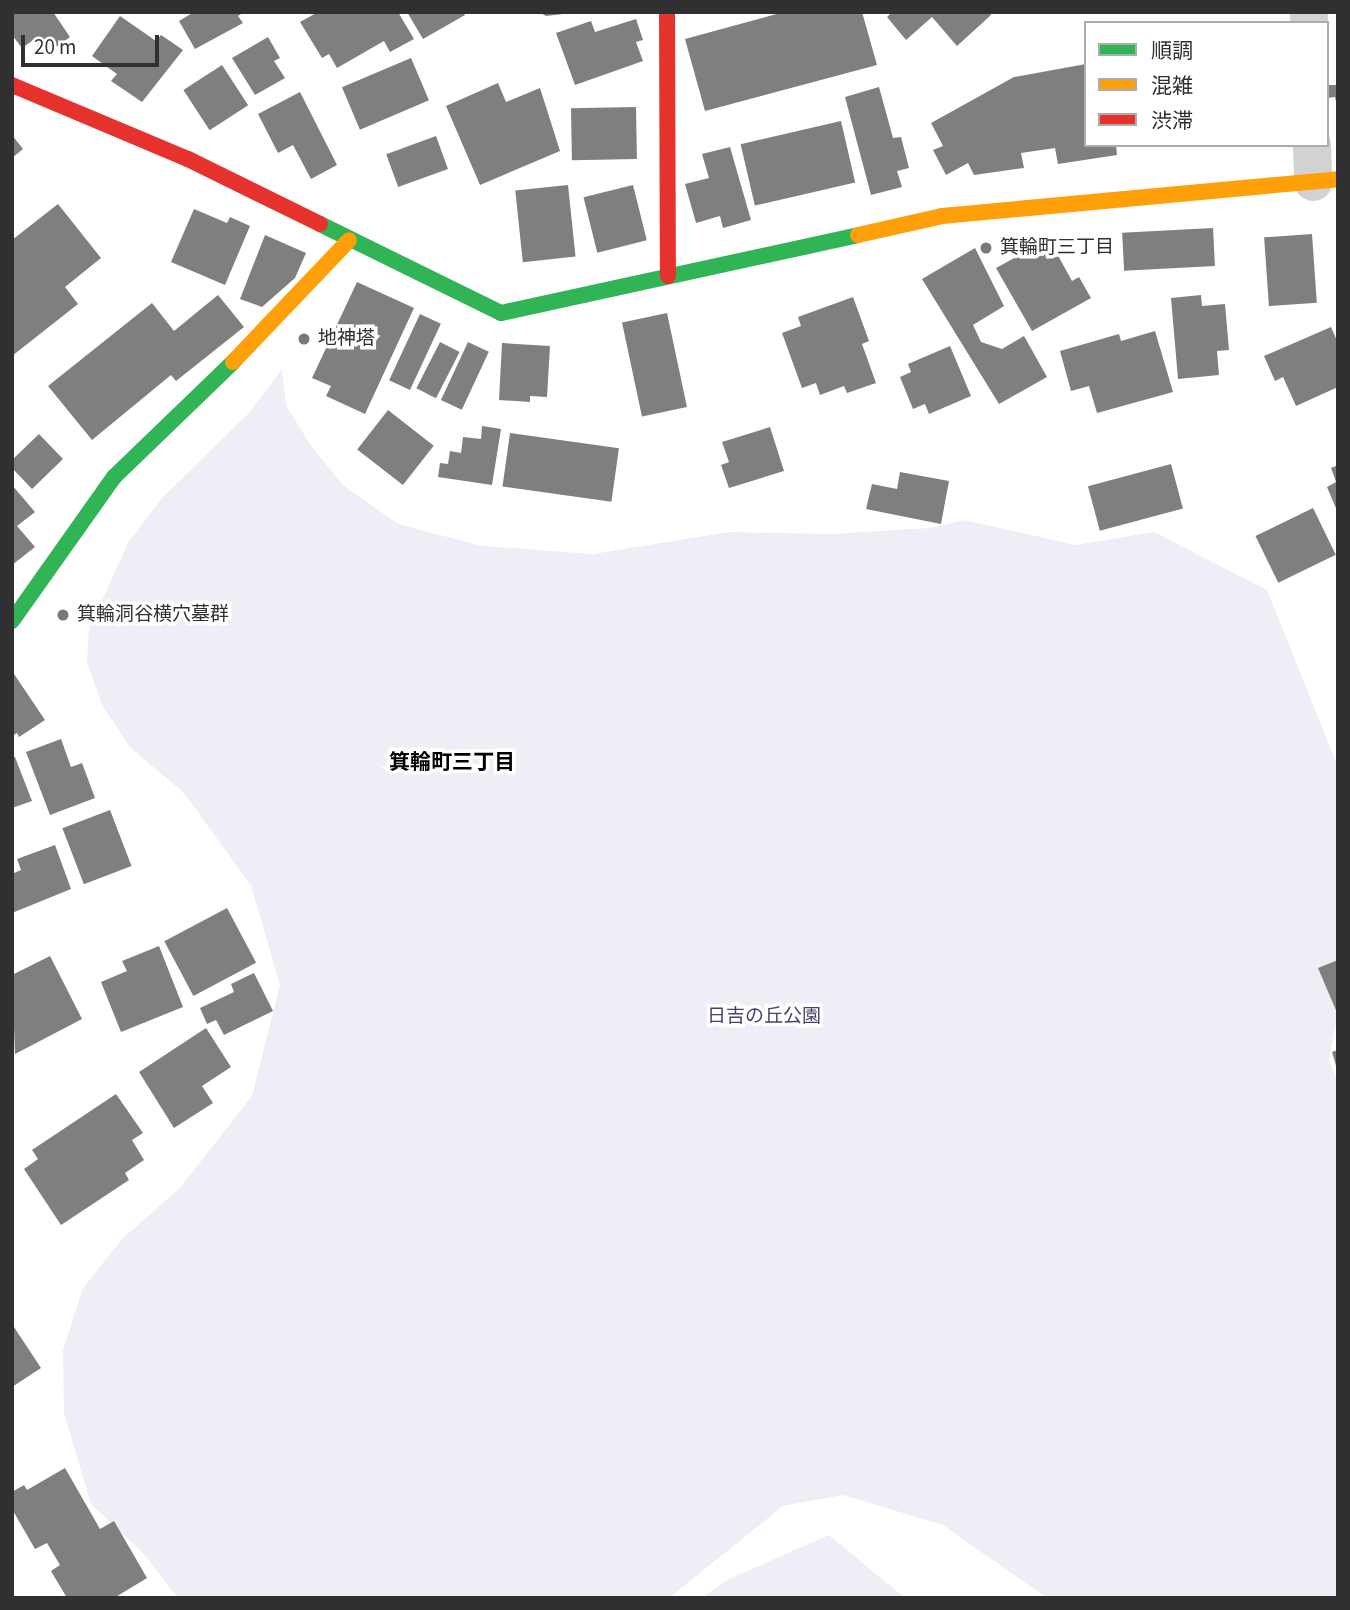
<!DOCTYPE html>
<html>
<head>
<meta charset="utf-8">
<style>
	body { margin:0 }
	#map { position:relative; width:1350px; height:1610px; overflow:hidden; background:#fff; font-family:"Source Sans 3","Noto Sans JP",sans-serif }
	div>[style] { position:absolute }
	.green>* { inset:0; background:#efedf5 }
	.building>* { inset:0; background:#7f7f7f; transform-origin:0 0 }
	.street>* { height:38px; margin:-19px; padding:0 19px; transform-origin:19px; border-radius:19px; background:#d2d2d2 }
	.fast>* { height:16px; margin:-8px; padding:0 8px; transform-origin:8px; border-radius:8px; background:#30b455 }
	.slow>* { height:16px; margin:-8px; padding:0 8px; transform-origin:8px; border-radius:8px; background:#ff9f0a }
	.jam>* { height:16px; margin:-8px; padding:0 8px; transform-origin:8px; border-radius:8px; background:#e5322d }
	.dots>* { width:19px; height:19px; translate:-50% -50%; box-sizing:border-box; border:4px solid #fff; border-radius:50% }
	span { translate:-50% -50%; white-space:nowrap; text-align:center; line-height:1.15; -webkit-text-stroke:7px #fff; paint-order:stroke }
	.poi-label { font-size:19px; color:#303030 }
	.left { translate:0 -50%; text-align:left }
	.park-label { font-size:19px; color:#4c4069 }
	.neighbourhood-label { font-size:21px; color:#000; font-weight:700 }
	.frame { position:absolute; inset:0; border:14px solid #303030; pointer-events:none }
	.legend { position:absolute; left:1084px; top:21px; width:245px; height:126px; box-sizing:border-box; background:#fff; border:2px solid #acacac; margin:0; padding:9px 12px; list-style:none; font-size:21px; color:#303030 }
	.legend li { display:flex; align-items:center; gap:14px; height:35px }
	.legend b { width:35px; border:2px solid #acacac }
	.scale { position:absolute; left:21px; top:35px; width:138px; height:32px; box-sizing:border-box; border:4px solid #303030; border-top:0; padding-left:9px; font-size:21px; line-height:24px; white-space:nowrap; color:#303030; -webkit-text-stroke:5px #fff; paint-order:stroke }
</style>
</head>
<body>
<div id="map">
	<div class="green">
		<i style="clip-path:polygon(282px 369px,286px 405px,311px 446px,343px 485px,398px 524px,482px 546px,593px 554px,729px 532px,834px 534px,929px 528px,964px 520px,1076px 545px,1154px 532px,1267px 590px,1338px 767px,1338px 1010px,1329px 1060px,1338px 1083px,1338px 1598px,1047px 1598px,943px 1525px,843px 1495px,783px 1506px,669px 1598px,178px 1598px,143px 1553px,91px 1504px,64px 1413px,63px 1350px,83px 1288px,122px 1239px,180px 1188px,252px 1096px,280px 985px,251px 886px,184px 793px,130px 747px,103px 707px,87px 663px,89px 629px,128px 543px,162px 498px,249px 413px)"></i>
		<i style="clip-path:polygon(829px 1535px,905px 1598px,702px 1598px,727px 1580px)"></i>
	</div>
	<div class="building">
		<i style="clip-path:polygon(14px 12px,53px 12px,70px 37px,45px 55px,35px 39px,22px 48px,12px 35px)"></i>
		<i style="clip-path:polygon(194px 12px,244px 12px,238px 16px,243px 23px,195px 49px,179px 21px)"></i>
		<i style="clip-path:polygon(318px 12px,398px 12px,414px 39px,390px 52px,384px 41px,337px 68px,329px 54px,322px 58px,300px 22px)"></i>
		<i style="clip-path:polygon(407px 12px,463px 12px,465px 15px,423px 39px)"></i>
		<i style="clip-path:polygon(539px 12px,563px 12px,563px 14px,546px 16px)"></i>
		<i style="clip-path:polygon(784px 12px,862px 12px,877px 65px,705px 111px,685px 39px)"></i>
		<i style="clip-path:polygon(892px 12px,989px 12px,991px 15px,957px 46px,932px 17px,906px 40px,887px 17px)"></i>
		<i style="clip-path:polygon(120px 16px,156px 41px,161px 35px,183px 50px,142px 102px,111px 81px,117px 74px,92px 56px)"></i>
		<i style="clip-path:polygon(636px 19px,643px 40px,636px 42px,643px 61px,575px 85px,556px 33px,591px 21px,595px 32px)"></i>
		<i style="clip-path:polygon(268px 37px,280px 58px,274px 61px,285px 78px,255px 95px,232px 58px)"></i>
		<i style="left:411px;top:58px;width:46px;height:75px;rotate:67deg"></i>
		<i style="clip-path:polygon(1086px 64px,1086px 145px,1116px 145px,1117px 155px,1058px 164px,1055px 148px,1021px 153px,1024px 168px,974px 175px,968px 163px,946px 175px,933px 150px,943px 146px,931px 123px,1014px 77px)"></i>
		<i style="left:222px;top:65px;width:48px;height:46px;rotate:57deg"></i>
		<i style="clip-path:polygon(498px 83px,506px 102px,540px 88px,560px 151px,480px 185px,446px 106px)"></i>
		<i style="clip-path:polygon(1327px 85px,1338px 85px,1338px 110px,1335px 97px,1327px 98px)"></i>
		<i style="clip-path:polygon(879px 87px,893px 138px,901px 137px,909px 168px,897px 171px,902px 187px,871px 195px,845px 97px)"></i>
		<i style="clip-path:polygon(300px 92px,337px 165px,311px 179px,293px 145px,278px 153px,258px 114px)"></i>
		<i style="left:636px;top:107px;width:52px;height:65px;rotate:89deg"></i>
		<i style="left:841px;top:121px;width:63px;height:103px;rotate:77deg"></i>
		<i style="clip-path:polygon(12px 135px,23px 149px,12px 158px)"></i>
		<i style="left:436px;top:136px;width:35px;height:53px;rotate:70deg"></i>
		<i style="clip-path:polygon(730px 147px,751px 220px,723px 228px,720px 216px,696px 223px,685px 184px,709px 178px,702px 154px)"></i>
		<i style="left:568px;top:185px;width:72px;height:53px;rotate:84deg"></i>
		<i style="left:633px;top:185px;width:57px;height:51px;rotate:76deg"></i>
		<i style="clip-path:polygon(58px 204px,101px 258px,65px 287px,78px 304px,12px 356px,12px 240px)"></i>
		<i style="clip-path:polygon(194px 209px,227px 223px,230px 217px,250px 226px,225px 285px,171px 262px)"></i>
		<i style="left:1213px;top:228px;width:38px;height:91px;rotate:87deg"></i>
		<i style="left:1312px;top:234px;width:69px;height:48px;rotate:86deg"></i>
		<i style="clip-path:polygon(265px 235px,306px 253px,295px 278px,262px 307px,240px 299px)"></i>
		<i style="clip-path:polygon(1049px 239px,1072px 281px,1079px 277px,1091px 298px,1032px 331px,996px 268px)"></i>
		<i style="clip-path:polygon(975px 248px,1004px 306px,973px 325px,981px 342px,1002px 349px,1024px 336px,1047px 377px,999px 404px,922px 279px)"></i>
		<i style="clip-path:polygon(357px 282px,414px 308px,365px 414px,326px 396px,331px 386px,312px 378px)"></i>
		<i style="clip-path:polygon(218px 295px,244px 327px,176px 381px,171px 375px,92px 440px,48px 386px,152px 303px,174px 331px)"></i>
		<i style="clip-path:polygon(1201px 295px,1202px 306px,1225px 304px,1229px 350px,1217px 351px,1219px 375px,1178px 379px,1171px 298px)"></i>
		<i style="clip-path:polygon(853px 297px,869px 341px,862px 344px,876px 383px,847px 393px,844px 386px,820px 395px,816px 383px,802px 388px,782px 333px,801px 326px,798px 317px)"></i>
		<i style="left:667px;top:313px;width:96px;height:46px;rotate:78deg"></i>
		<i style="left:420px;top:314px;width:23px;height:73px;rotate:25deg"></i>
		<i style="clip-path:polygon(1331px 327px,1338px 343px,1338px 387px,1296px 406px,1283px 377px,1275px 381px,1264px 356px)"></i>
		<i style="clip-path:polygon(1155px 331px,1173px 392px,1097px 413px,1089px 386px,1071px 391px,1060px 351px,1119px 334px,1121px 341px)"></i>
		<i style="left:440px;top:342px;width:22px;height:52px;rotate:27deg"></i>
		<i style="left:468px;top:342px;width:23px;height:64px;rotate:25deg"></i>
		<i style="clip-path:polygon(502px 343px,550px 346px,547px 397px,530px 396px,530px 402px,499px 400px)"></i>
		<i style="clip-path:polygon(950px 346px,971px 396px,929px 414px,925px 404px,913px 409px,900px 377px,911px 372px,908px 364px)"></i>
		<i style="left:388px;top:410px;width:58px;height:50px;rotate:38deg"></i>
		<i style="clip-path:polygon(482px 426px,501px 429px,492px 485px,438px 477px,440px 463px,448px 464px,450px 451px,461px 453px,463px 437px,481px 439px)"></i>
		<i style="clip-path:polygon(770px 427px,784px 471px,729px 488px,721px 465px,729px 462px,722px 442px)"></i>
		<i style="left:510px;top:433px;width:110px;height:54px;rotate:8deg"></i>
		<i style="clip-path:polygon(39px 434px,63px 459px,32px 489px,12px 468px,12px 460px)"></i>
		<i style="left:1171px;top:464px;width:46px;height:86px;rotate:75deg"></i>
		<i style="clip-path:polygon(1338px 465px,1338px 513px,1327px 487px,1336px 482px,1331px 468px)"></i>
		<i style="clip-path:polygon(900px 472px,949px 481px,941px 524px,866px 509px,872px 484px,897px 489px)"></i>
		<i style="clip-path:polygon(12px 485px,35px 512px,17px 526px,35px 547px,12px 565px)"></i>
		<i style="left:1313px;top:508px;width:52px;height:64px;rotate:64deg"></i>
		<i style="clip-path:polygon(12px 671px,45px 720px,19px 737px,17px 733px,12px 736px)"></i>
		<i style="clip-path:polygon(61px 739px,71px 767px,82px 763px,95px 798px,50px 815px,26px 752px)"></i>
		<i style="clip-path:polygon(15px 757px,32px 801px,12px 808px,12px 758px)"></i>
		<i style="left:110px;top:810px;width:60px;height:51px;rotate:69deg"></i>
		<i style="clip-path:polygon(55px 845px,71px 889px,12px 913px,12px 874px,21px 870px,17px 859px)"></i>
		<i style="left:227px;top:908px;width:62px;height:71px;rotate:62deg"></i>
		<i style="clip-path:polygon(159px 946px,183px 1007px,121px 1032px,101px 982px,127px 971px,122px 961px)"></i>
		<i style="clip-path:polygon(50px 956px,82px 1019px,15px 1054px,12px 975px)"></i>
		<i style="clip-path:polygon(1338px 960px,1338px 1015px,1318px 968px)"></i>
		<i style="clip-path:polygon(254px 973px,273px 1011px,224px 1035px,216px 1020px,207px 1024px,200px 1008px,234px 992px,231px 984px)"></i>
		<i style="clip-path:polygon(206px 1028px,231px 1067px,202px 1086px,213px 1103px,174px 1128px,139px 1072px)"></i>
		<i style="clip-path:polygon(1338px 1050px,1338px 1069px,1337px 1069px,1332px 1052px)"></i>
		<i style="clip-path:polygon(116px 1094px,143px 1133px,132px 1140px,144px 1160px,125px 1173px,129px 1180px,61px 1225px,24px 1169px,38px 1159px,32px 1150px)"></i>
		<i style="clip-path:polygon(12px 1324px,41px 1368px,12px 1387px)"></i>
		<i style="clip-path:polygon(65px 1468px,100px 1529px,114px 1521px,147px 1578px,114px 1598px,67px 1598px,51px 1571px,60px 1565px,47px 1543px,35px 1549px,12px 1509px,12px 1492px,24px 1485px,27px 1490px)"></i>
	</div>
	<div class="street">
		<i style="left:1309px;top:12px;width:11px;rotate:90deg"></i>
		<i style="left:1312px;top:145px;width:37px;rotate:88deg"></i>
	</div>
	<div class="fast">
		<i style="left:320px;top:224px;width:202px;rotate:26.2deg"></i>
		<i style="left:501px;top:313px;width:365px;rotate:-12.3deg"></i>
		<i style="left:12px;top:621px;width:176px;rotate:-54.7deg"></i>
		<i style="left:114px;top:477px;width:165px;rotate:-44deg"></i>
	</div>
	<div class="slow">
		<i style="left:858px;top:235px;width:86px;rotate:-12.7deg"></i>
		<i style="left:942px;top:216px;width:398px;rotate:-5.3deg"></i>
		<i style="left:233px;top:362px;width:168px;rotate:-46.4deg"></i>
	</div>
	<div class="jam">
		<i style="left:667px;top:12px;width:264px;rotate:89.8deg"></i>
		<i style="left:12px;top:85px;width:191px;rotate:22.8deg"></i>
		<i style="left:188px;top:159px;width:147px;rotate:26.2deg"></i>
	</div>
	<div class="dots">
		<i style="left:986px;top:248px;background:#787878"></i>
		<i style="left:304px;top:339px;background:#787878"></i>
		<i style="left:63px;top:615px;background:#787878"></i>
	</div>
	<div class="poi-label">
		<span class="left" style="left:1000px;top:248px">箕輪町三丁目</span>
		<span class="left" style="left:318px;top:339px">地神塔</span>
		<span class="left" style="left:77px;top:615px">箕輪洞谷横穴墓群</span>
	</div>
	<div class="park-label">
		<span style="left:764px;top:1017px">日吉の丘公園</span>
	</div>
	<div class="neighbourhood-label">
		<span style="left:452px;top:762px">箕輪町三丁目</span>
	</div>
	<div class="frame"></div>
	<ul class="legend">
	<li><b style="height:9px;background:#30b455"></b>順調</li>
	<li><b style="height:9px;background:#ff9f0a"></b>混雑</li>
	<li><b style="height:9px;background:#e5322d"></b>渋滞</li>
	</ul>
	<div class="scale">20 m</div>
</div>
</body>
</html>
